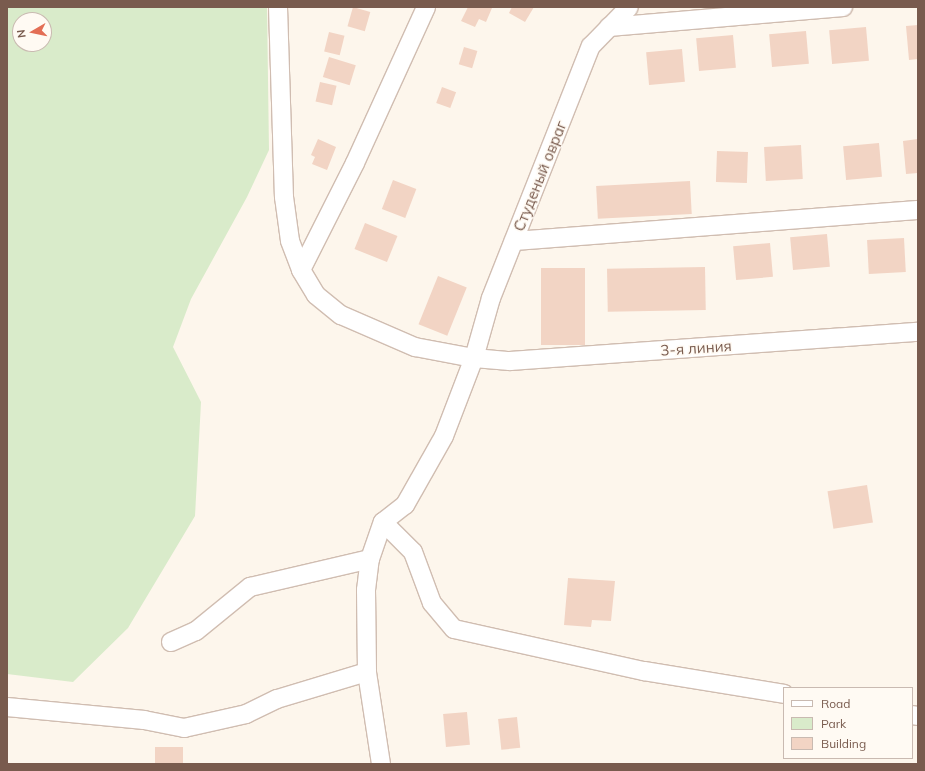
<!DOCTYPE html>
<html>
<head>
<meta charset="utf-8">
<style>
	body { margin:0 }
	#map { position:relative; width:925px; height:771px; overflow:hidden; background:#fdf6ec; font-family:Mulish,sans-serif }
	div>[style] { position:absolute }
	.green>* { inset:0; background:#d9ebca }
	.building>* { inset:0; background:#f2d4c4; transform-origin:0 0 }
	.roads { filter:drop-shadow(1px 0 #d0bdb1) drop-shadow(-1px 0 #d0bdb1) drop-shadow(0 1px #d0bdb1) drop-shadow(0 -1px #d0bdb1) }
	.minor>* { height:18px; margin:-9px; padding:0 9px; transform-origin:9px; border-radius:9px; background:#fff }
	span { translate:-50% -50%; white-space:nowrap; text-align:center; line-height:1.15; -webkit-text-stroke:3px #fffaf3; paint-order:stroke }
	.street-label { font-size:15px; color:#795b4e }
	.frame { position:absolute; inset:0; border:8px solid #795b4e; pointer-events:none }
	.legend { position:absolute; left:783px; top:687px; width:130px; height:72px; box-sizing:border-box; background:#fffaf3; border:1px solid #c9bab1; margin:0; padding:5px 7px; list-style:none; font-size:12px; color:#795b4e }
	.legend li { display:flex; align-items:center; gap:8px; height:20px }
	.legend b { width:20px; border:1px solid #c9bab1 }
	.north { position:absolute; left:12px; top:12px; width:40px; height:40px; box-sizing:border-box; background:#fffaf3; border:1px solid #c9bab1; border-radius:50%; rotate:261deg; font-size:11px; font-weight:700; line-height:16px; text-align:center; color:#795b4e }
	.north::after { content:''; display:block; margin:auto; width:14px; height:18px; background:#e36e55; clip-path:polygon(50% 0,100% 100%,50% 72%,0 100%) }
</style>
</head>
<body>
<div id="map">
	<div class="green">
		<i style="clip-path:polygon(evenodd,7px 7px,267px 7px,269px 150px,247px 197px,191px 299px,173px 347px,201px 402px,195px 516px,128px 628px,73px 682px,7px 674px,7px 7px,20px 20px,44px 20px,44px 44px,20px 44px,20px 20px)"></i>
	</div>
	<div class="building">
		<i style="left:353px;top:7px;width:18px;height:20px;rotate:16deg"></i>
		<i style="clip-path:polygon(468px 7px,490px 7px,492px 8px,486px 22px,479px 19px,475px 27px,461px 21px)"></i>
		<i style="clip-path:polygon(512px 7px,534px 7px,525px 22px,509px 13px)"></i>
		<i style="clip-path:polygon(918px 25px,918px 59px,909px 60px,906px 26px)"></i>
		<i style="left:866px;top:27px;width:34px;height:37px;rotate:85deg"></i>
		<i style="left:806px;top:31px;width:33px;height:37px;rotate:85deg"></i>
		<i style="left:329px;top:32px;width:16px;height:20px;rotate:14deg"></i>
		<i style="left:733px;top:35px;width:33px;height:37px;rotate:85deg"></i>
		<i style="left:464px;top:47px;width:14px;height:18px;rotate:17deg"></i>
		<i style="left:682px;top:49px;width:33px;height:36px;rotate:85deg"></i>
		<i style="left:329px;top:57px;width:28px;height:21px;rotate:17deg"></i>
		<i style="left:320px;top:82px;width:17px;height:20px;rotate:13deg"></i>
		<i style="left:442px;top:87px;width:15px;height:17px;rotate:20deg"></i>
		<i style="clip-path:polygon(318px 139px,336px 147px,327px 170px,312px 164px,315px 157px,311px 155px)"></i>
		<i style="clip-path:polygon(918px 139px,918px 173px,906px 174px,903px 141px)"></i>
		<i style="left:879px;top:143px;width:34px;height:36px;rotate:85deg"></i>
		<i style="left:801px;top:145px;width:34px;height:37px;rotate:87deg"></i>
		<i style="left:717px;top:151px;width:31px;height:31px;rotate:2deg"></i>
		<i style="left:393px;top:180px;width:25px;height:31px;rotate:21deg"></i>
		<i style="left:690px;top:181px;width:33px;height:94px;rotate:87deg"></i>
		<i style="left:365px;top:223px;width:35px;height:28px;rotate:22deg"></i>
		<i style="left:827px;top:234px;width:33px;height:37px;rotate:85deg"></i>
		<i style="left:904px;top:238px;width:34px;height:37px;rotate:87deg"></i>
		<i style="left:770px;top:243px;width:34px;height:37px;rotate:85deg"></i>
		<i style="left:705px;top:267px;width:43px;height:98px;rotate:89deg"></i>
		<i style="left:541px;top:268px;width:44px;height:77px"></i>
		<i style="left:438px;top:276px;width:31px;height:52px;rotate:22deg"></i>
		<i style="left:867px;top:485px;width:38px;height:40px;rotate:81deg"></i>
		<i style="clip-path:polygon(568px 578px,615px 581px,611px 621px,592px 620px,591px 627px,564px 625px)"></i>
		<i style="left:467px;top:712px;width:33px;height:24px;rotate:85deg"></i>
		<i style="left:517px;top:717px;width:31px;height:19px;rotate:84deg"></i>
		<i style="left:155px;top:747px;width:28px;height:17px"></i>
	</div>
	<div class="roads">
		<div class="minor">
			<i style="left:278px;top:7px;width:190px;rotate:88.2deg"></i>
			<i style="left:284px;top:197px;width:44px;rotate:82.2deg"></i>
			<i style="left:290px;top:241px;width:31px;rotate:69deg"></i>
			<i style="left:301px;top:270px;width:29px;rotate:59deg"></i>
			<i style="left:316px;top:295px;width:32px;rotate:39deg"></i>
			<i style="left:341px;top:315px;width:81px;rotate:23.4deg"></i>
			<i style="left:415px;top:347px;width:60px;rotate:10.6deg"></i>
			<i style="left:474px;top:358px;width:36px;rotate:5deg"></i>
			<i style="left:510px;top:361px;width:409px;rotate:-4.1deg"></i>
			<i style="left:609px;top:27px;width:235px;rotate:-4.9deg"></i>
			<i style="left:514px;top:241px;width:405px;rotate:-4.4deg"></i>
			<i style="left:301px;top:270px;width:120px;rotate:-63.2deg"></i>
			<i style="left:355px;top:163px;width:171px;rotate:-65.5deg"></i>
			<i style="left:383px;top:522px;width:42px;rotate:45deg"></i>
			<i style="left:413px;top:552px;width:54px;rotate:69.6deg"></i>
			<i style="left:432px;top:603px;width:34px;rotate:50deg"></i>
			<i style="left:454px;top:629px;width:195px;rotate:12.5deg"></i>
			<i style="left:644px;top:671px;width:142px;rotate:9.3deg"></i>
			<i style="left:171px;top:642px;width:27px;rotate:-24deg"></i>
			<i style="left:196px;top:631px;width:70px;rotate:-39.2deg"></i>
			<i style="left:250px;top:587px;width:123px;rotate:-13.1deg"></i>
			<i style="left:7px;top:707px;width:138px;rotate:5.4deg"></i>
			<i style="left:144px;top:720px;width:41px;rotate:11.3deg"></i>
			<i style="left:184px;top:728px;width:64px;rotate:-12.7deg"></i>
			<i style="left:246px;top:714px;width:34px;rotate:-26deg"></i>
			<i style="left:277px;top:699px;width:94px;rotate:-16.7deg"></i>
			<i style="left:912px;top:715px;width:6px;rotate:9deg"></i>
			<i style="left:381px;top:764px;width:93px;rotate:-98.7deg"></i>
			<i style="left:367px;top:672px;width:82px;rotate:-90.7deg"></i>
			<i style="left:366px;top:590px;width:31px;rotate:-83deg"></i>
			<i style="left:370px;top:559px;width:39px;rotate:-71deg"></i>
			<i style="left:383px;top:522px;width:28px;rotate:-38deg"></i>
			<i style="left:405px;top:505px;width:79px;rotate:-60.5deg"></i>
			<i style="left:444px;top:436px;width:84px;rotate:-69deg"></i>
			<i style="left:474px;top:358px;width:62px;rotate:-74.2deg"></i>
			<i style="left:491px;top:298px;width:271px;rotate:-68.4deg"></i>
			<i style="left:591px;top:46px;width:54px;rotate:-45.7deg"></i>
		</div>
	</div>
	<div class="street-label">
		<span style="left:540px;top:176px;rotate:-68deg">Студеный овраг</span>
		<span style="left:696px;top:348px;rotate:-4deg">3-я линия</span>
	</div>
	<div class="frame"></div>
	<ul class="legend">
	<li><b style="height:5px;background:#fff"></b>Road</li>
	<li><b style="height:11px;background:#d9ebca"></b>Park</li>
	<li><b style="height:11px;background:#f2d4c4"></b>Building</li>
	</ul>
	<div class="north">N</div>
</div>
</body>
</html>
